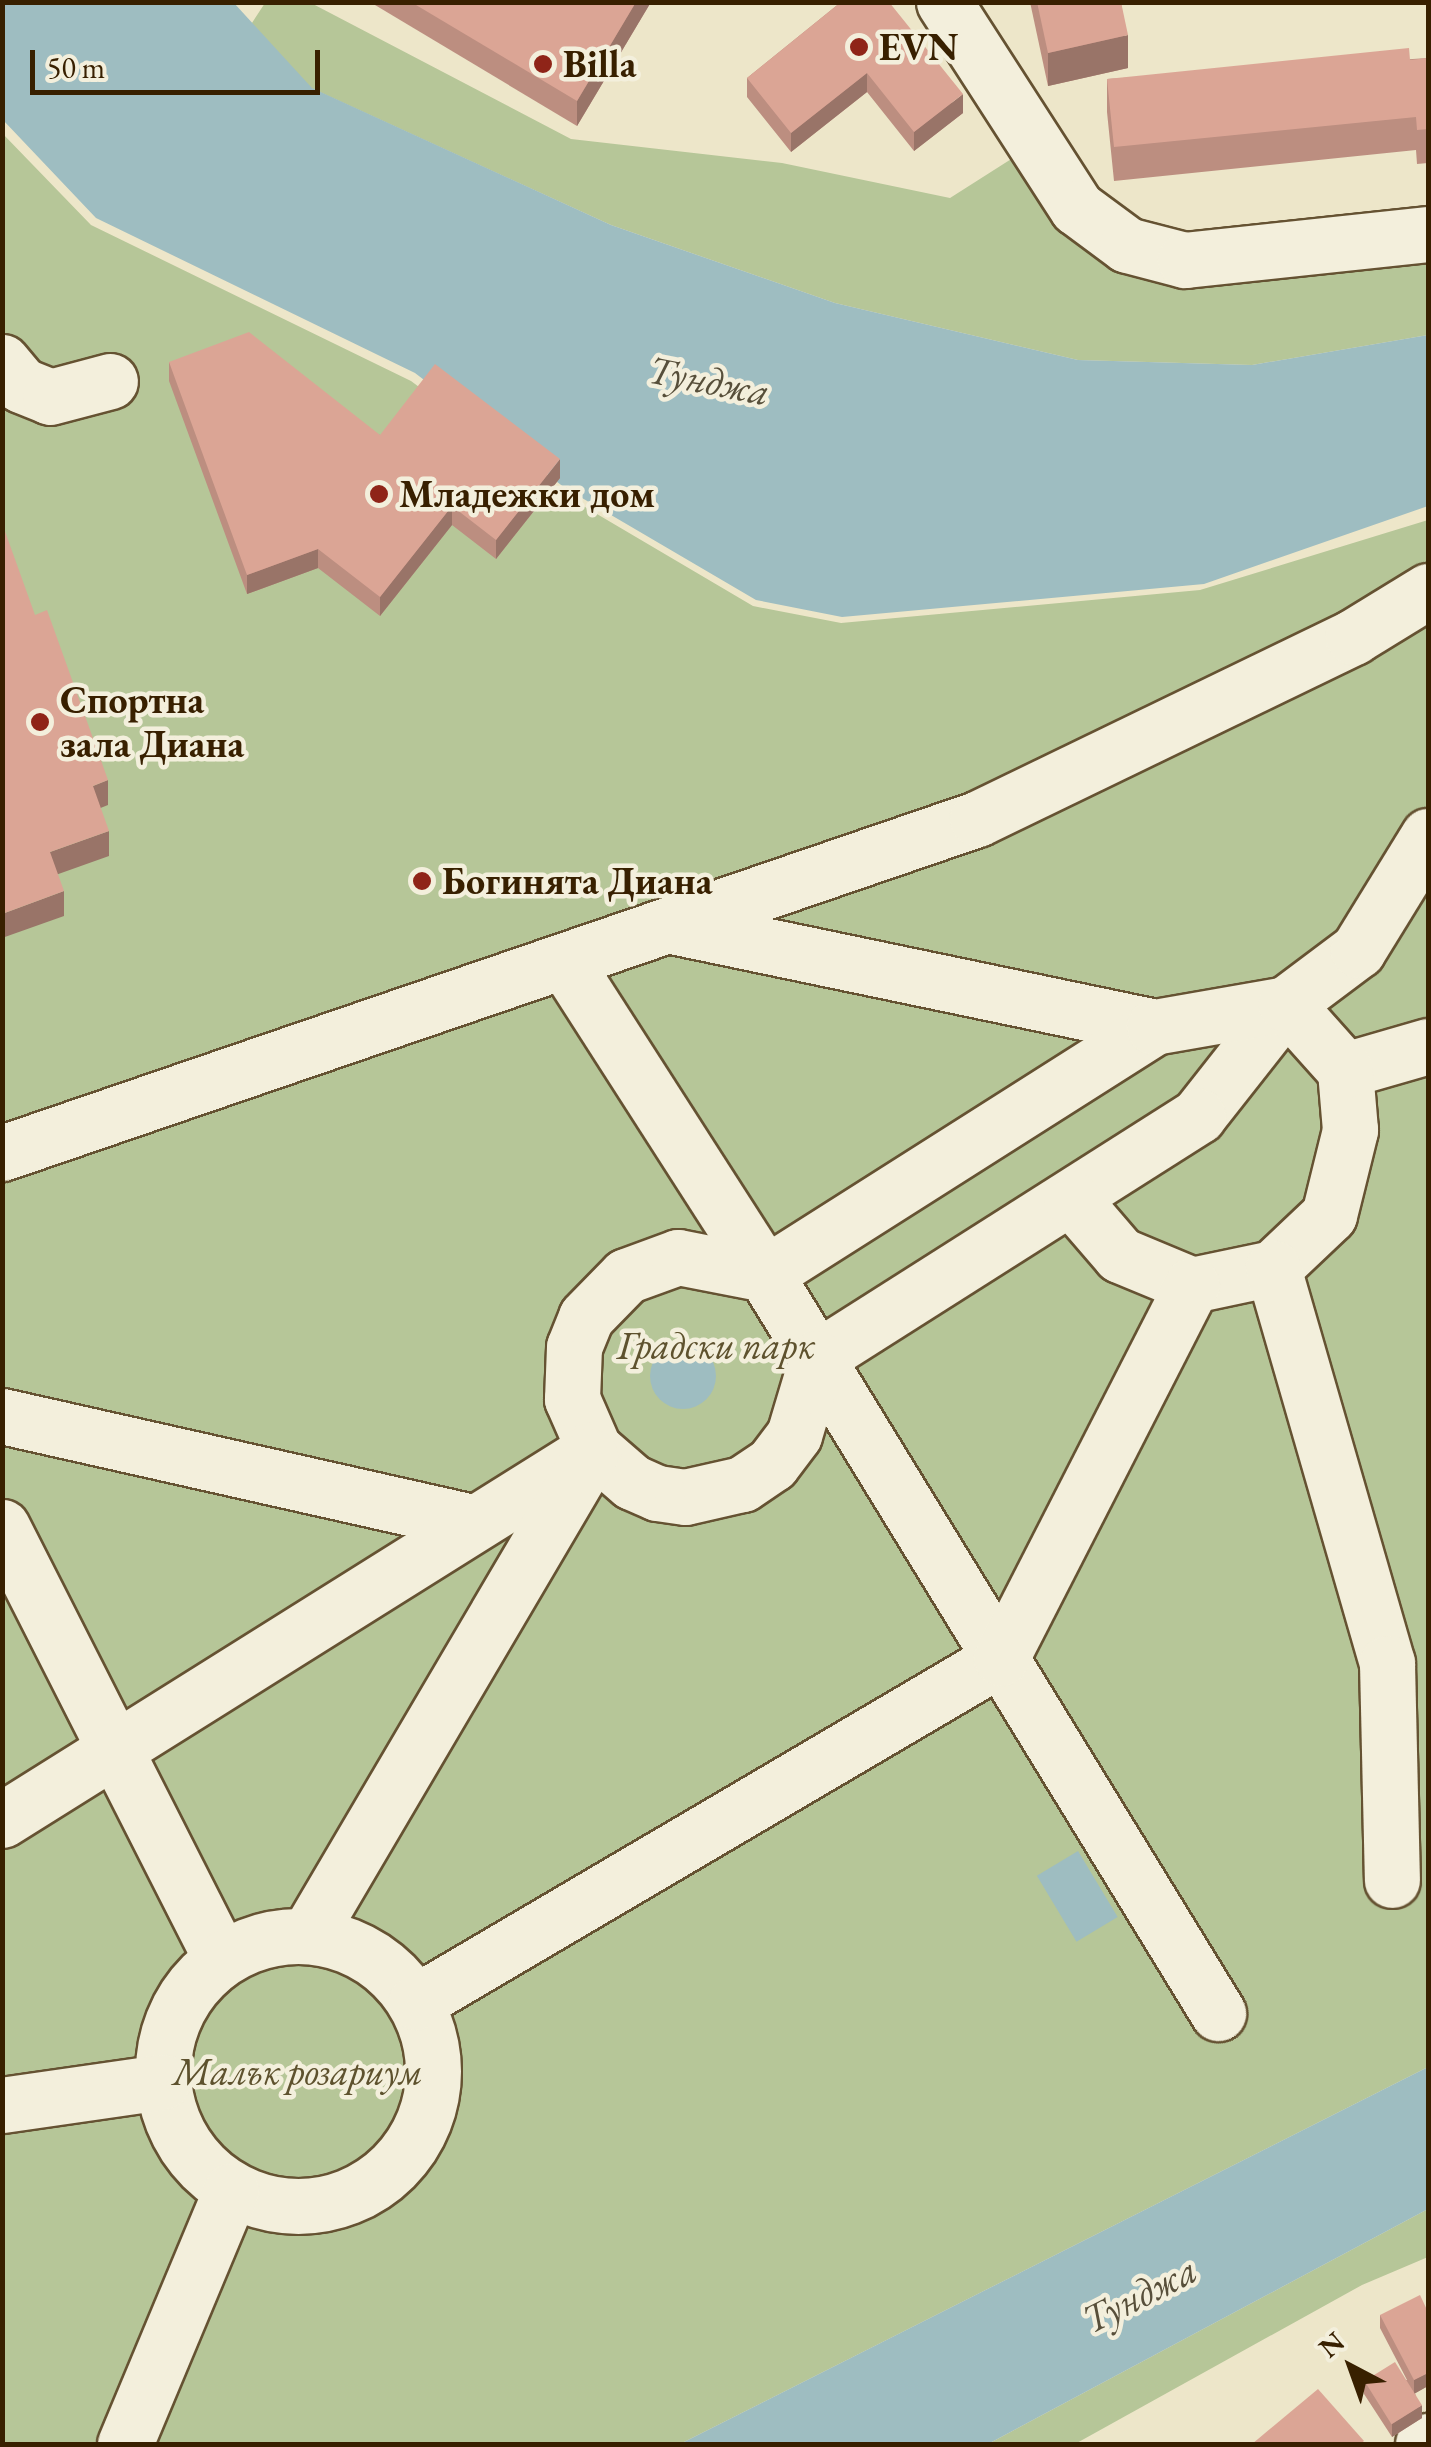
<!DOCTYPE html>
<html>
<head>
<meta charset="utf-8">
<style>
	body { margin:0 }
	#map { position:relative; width:1431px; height:2447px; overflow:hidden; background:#ede6c9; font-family:"EB Garamond",serif }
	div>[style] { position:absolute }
	.green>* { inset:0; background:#b6c698 }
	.water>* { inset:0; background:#9ebdc1; transform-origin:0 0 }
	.round { border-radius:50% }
	.roads { filter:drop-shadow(2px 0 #655232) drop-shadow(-2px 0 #655232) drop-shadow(0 2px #655232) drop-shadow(0 -2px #655232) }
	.minor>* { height:55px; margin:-27.5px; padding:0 27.5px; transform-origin:27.5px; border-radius:27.5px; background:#f3efdc }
	.minor>.ring { margin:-27.5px; padding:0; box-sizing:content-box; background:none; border:55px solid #f3efdc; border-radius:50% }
	.wall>* { inset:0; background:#bc8e80 }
	.shaded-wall>* { inset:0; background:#997468 }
	.building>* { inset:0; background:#dba595; transform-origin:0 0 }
	.dots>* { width:28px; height:28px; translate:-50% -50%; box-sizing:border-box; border:5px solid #f3efdc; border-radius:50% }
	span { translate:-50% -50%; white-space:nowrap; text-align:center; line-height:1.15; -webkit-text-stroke:9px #f3efdc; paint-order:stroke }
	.poi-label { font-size:38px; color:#382000; font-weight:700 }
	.left { translate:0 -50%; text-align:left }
	.park-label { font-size:38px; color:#5e522e; font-style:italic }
	.water-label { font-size:40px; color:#574f3a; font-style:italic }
	.frame { position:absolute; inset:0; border:5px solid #382000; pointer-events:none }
	.north { position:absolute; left:1301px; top:2317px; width:100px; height:100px; -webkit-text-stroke:8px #f3efdc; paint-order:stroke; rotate:319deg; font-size:28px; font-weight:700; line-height:40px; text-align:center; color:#382000 }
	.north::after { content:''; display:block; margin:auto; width:35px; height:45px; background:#382000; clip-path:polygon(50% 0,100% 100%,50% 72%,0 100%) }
	.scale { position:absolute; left:30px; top:50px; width:290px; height:45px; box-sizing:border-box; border:5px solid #382000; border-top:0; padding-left:12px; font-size:30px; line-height:35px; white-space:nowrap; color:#382000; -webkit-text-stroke:8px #f3efdc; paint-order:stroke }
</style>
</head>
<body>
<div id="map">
	<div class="green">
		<i style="clip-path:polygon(265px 3px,311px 3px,571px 139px,782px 163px,950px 198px,1016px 156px,1069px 232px,1428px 257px,1428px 335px,1252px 365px,1078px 360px,835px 303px,611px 225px,311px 88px,250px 26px)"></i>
		<i style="clip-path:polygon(2px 133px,91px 225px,411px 381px,563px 494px,753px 606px,841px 623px,1200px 590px,1428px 520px,1428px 2067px,680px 2444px,3px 2444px)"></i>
		<i style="clip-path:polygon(1428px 2209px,1428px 2257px,1362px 2285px,1075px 2444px,988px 2444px)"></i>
	</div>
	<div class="water">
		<i style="clip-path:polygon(3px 3px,234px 3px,312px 88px,611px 225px,835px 303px,1078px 360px,1252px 365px,1428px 335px,1428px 506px,1204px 584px,842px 617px,756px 600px,565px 488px,415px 373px,96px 218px,3px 120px)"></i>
		<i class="round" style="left:650px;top:1343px;width:66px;height:66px"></i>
		<i style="left:1078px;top:1851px;width:77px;height:48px;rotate:59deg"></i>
		<i style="clip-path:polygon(1428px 2067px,1428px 2209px,988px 2444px,680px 2444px)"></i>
	</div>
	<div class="roads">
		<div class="minor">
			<i style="left:944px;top:2px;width:245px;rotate:57.2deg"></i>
			<i style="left:1077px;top:208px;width:62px;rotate:36.5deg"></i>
			<i style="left:1127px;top:245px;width:60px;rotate:14.5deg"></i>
			<i style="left:1185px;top:260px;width:244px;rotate:-6.1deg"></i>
			<i style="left:2px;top:362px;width:30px;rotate:50deg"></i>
			<i style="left:21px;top:385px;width:31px;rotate:22deg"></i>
			<i style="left:50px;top:397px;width:62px;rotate:-14.9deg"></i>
			<i style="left:672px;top:926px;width:492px;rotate:11.8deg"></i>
			<i style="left:565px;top:962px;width:371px;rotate:57.3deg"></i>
			<i style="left:765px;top:1274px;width:867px;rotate:58.49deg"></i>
			<i style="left:1286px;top:1004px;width:142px;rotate:128.2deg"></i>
			<i style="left:1198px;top:1116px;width:451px;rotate:147.6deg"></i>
			<i style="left:817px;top:1358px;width:80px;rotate:106.6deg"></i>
			<i style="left:794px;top:1435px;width:36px;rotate:127deg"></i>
			<i style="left:772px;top:1464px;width:36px;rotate:146deg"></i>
			<i style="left:742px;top:1484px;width:58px;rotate:167.2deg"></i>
			<i style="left:685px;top:1497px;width:28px;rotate:-172deg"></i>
			<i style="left:657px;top:1493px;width:27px;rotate:-156deg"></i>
			<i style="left:632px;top:1482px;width:50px;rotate:-139deg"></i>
			<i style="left:594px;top:1449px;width:55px;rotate:-113.7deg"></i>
			<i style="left:572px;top:1399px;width:52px;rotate:-87.8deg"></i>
			<i style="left:574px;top:1347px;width:32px;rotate:-68deg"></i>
			<i style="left:586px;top:1317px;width:57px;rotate:-45.7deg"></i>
			<i style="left:626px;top:1276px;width:55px;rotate:-20.1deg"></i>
			<i style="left:678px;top:1257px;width:89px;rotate:11.1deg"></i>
			<i style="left:765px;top:1274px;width:461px;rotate:-32.4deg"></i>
			<i style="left:1154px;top:1027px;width:134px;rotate:-9.9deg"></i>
			<i style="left:1345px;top:1070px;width:86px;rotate:-16.1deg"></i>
			<i style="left:2px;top:1153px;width:1031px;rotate:-18.91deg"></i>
			<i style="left:977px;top:819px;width:418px;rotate:-25.8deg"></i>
			<i style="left:1353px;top:637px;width:88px;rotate:-31.5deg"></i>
			<i style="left:1071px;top:1198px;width:75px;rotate:49.3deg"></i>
			<i style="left:1120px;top:1255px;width:78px;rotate:22.6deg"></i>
			<i style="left:1192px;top:1285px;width:83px;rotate:-11.9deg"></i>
			<i style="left:1273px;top:1268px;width:77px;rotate:-43.4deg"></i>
			<i style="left:1329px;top:1215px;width:88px;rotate:-76.1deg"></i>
			<i style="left:1350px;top:1130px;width:60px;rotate:-94.8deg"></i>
			<i style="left:1345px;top:1070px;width:89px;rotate:-131.8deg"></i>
			<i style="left:1286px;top:1004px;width:90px;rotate:-36.9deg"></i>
			<i style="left:1358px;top:950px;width:134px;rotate:-58.4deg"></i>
			<i style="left:1273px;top:1268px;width:411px;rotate:73.9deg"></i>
			<i style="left:1387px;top:1663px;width:217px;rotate:88.7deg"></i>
			<i style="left:2px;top:1416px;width:484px;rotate:12.7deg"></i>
			<i style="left:2px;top:1527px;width:484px;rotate:63.1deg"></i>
			<i style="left:2px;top:1820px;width:699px;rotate:-32.07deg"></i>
			<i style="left:308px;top:1935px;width:556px;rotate:-59.51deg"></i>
			<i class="ring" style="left:163px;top:1936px;width:215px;height:215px"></i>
			<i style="left:416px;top:2002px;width:679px;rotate:-30.46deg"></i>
			<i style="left:1001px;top:1658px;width:419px;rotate:-62.9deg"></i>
			<i style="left:2px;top:2105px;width:162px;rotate:-8.2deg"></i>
			<i style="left:125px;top:2444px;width:275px;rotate:-67.3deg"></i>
			<i style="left:1423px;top:2444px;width:6px;rotate:-31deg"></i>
		</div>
	</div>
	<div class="wall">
		<i style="clip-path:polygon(370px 2px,651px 2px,577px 126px)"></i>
		<i style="clip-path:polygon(841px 2px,963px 113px,914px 151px,867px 92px,791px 152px,747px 97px,747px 78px)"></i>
		<i style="clip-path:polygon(1030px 2px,1121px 2px,1128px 68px,1048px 86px)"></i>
		<i style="clip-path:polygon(1428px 58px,1428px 163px,1417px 164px,1416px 150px,1114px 181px,1107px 112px,1107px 79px)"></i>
		<i style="clip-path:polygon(169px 362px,380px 435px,560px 478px,496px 559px,452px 525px,380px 616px,318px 568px,247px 594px,169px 381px)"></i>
		<i style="clip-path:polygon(1428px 2312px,1428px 2386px,1415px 2393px,1422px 2418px,1392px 2437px,1364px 2394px,1364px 2381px,1407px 2380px,1380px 2328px,1380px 2315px)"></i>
	</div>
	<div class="shaded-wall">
		<i style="clip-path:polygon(636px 2px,651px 2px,577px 126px,577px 101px)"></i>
		<i style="clip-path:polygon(1128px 35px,1128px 68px,1048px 86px,1048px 53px)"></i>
		<i style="clip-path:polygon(867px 73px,867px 92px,791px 152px,791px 133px)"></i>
		<i style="clip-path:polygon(963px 94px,963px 113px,914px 151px,914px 132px)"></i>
		<i style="clip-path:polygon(560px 459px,560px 478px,496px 559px,496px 540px)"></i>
		<i style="clip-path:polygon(452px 506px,452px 525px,380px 616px,380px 597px)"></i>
		<i style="clip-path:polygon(318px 549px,318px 568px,247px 594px,247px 575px)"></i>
		<i style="clip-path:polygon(108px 780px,108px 805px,93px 811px,93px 786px)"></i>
		<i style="clip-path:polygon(109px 831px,109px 856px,50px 877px,50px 852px)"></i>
		<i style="clip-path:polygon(64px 891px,64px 916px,2px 938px,2px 914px)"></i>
		<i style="clip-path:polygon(1428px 2373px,1428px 2386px,1414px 2394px,1414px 2380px)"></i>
		<i style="clip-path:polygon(1422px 2405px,1422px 2418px,1392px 2437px,1392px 2424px)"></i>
	</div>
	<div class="building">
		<i style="clip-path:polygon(411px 2px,636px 2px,577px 101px)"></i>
		<i style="clip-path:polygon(841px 2px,889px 2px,963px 94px,914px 132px,867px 73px,791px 133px,747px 78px)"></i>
		<i style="clip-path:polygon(1037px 2px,1121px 2px,1128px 35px,1048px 53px)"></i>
		<i style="clip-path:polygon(1409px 48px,1410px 60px,1428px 58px,1428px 129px,1417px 130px,1416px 117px,1114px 147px,1107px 79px)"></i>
		<i style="clip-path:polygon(249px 332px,380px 435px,435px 364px,560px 459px,496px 540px,452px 506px,380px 597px,318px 549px,247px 575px,169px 362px)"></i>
		<i style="clip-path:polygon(2px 523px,35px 615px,47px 610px,108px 780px,93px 786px,109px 831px,50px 852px,64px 891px,2px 914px)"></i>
		<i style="clip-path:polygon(1420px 2295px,1428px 2312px,1428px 2373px,1414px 2380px,1380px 2315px)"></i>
		<i style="left:1395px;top:2362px;width:51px;height:36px;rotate:58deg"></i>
		<i style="clip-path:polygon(1318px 2389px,1364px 2441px,1360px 2444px,1252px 2444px)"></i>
	</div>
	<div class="dots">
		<i style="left:859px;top:47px;background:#8f2418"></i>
		<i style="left:543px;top:64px;background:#8f2418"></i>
		<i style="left:379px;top:494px;background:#8f2418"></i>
		<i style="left:40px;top:722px;background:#8f2418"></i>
		<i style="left:422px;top:881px;background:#8f2418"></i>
	</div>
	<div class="poi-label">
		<span class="left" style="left:879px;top:47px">EVN</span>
		<span class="left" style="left:563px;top:64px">Billa</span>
		<span class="left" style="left:399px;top:494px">Младежки дом</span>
		<span class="left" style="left:60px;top:722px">Спортна<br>зала Диана</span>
		<span class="left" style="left:442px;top:881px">Богинята Диана</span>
	</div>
	<div class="park-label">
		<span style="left:716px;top:1345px">Градски парк</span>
		<span style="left:298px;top:2071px">Малък розариум</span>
	</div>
	<div class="water-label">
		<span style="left:709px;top:380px;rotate:11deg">Тунджа</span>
		<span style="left:1139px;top:2294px;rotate:-27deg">Тунджа</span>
	</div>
	<div class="frame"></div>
	<div class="north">N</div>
	<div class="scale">50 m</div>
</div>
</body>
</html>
